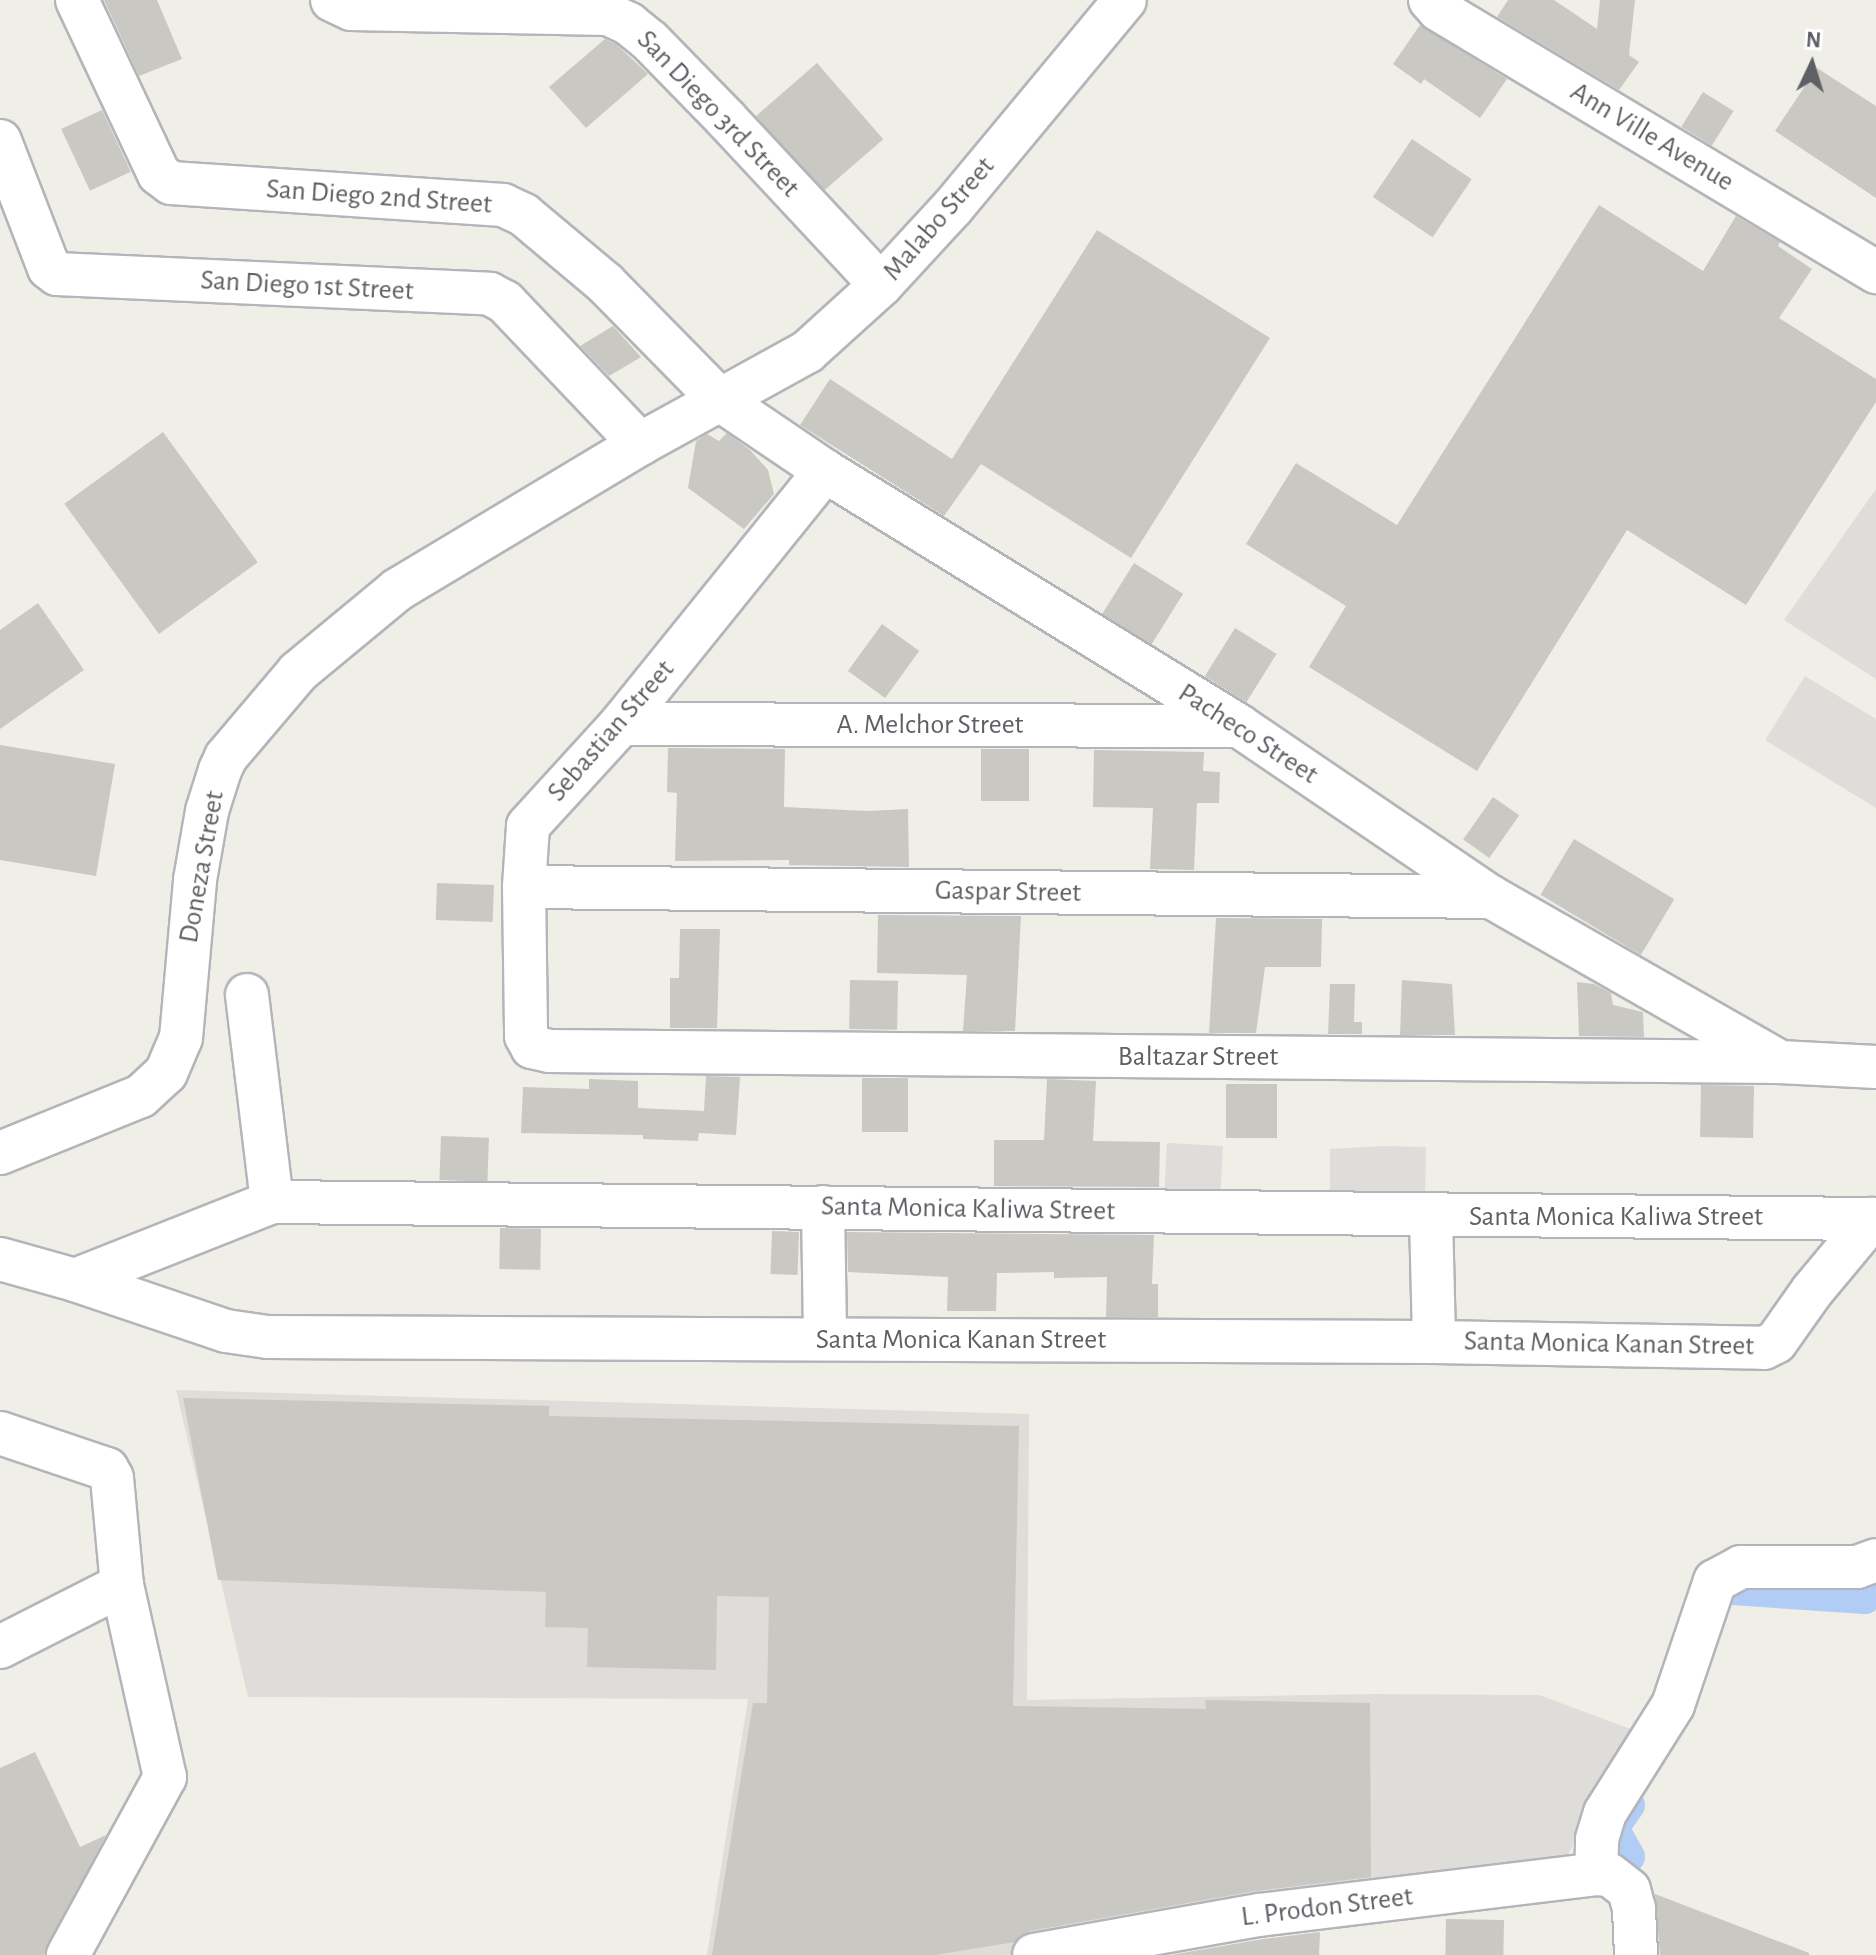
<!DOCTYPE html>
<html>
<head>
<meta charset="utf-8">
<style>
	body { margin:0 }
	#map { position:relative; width:1876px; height:1955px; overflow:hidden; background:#efeee7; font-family:"Alegreya Sans",sans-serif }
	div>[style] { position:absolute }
	.industrial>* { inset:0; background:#deddd9; transform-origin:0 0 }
	.canal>* { height:32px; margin:-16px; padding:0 16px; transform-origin:16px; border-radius:16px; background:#b1cdf5 }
	.building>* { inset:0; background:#cac8c3; transform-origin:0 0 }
	.roads { filter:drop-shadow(2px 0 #b4b5ba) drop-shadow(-2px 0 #b4b5ba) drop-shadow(0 2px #b4b5ba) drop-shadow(0 -2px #b4b5ba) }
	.minor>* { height:42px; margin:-21px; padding:0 21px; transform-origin:21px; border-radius:21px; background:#fff }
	span { translate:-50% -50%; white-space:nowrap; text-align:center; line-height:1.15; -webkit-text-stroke:7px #fff; paint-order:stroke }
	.street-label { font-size:28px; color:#5e6065 }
	.north { position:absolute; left:1772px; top:24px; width:80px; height:80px; -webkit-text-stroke:6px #fff; paint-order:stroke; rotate:4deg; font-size:22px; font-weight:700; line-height:32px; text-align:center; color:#5e6065 }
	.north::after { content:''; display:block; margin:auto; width:28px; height:36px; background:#5e6065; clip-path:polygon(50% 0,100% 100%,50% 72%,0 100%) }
</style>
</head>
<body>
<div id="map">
	<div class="industrial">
		<i style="clip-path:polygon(1876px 489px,1876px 679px,1784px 620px)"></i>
		<i style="clip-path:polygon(1805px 676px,1876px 719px,1876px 808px,1765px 740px)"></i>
		<i style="left:1167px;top:1143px;width:56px;height:57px;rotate:3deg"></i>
		<i style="clip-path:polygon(1383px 1146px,1426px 1147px,1425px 1205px,1330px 1209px,1330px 1149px)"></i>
		<i style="clip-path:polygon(176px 1390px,1029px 1414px,1027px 1700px,1375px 1694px,1539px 1695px,1636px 1731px,1564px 1862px,1005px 1955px,707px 1955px,748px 1699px,248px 1697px)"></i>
	</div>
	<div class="canal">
		<i style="left:1714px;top:1604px;width:16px;rotate:-79deg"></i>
		<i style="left:1717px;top:1588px;width:148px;rotate:3.9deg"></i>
		<i style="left:1865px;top:1598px;width:15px;rotate:-42deg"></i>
		<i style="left:1629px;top:1805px;width:28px;rotate:125deg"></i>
		<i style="left:1613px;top:1828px;width:33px;rotate:61deg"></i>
	</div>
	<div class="building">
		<i style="clip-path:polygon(104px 0,157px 0,182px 59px,139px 76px)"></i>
		<i style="clip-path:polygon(1508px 0,1554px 0,1597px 29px,1600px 0,1635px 0,1629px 55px,1639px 62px,1619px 90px,1497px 17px)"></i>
		<i style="clip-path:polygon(1420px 25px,1507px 79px,1480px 118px,1424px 79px,1421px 84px,1393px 64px)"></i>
		<i style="clip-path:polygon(605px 39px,616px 44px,648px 74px,586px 128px,549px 87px)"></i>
		<i style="left:817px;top:63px;width:101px;height:81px;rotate:49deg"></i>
		<i style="clip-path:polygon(1817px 68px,1876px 106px,1876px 198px,1775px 131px)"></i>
		<i style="left:1703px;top:92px;width:36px;height:41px;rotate:32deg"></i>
		<i style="left:102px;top:110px;width:68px;height:45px;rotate:65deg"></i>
		<i style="left:1412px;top:139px;width:72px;height:70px;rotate:34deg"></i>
		<i style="clip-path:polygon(1599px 205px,1703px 271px,1736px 216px,1780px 242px,1778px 246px,1812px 269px,1779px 318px,1876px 379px,1876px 402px,1746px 605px,1627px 530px,1477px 771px,1309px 667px,1346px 606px,1246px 544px,1296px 463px,1397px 525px)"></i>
		<i style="clip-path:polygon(1097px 230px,1270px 338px,1131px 558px,981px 464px,944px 516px,800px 425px,830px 379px,952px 459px)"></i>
		<i style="clip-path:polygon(613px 326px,641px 357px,609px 376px,580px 346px)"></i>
		<i style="left:163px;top:432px;width:161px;height:122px;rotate:54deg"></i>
		<i style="clip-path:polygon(727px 433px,750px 450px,768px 470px,774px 494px,744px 529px,688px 488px,696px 441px,707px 434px,719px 441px)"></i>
		<i style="left:1134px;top:563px;width:58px;height:60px;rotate:32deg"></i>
		<i style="clip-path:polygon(38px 603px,84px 670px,0 729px,0 630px)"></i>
		<i style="left:882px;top:624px;width:46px;height:58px;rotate:36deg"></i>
		<i style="left:1235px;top:628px;width:49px;height:57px;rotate:32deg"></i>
		<i style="clip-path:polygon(0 745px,115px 764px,96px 876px,0 860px)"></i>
		<i style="clip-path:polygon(668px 748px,785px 749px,784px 807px,867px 811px,908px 809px,909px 867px,789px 865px,789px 860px,675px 861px,677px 793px,667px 792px)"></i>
		<i style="left:981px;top:749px;width:48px;height:52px"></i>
		<i style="clip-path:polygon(1094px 750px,1204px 752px,1203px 771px,1220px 772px,1219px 803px,1197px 803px,1194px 870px,1150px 869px,1153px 808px,1093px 807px)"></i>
		<i style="left:1493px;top:797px;width:32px;height:52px;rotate:35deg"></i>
		<i style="left:1574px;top:839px;width:117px;height:65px;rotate:31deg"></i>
		<i style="left:437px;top:883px;width:57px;height:37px;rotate:2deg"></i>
		<i style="clip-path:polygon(878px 915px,1021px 916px,1015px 1031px,963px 1031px,967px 975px,877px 973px)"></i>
		<i style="clip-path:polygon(1216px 918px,1322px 919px,1321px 967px,1265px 967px,1256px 1033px,1209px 1033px)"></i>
		<i style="clip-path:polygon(680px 929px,720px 929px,717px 1028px,670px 1028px,670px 978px,679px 978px)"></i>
		<i style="left:850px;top:980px;width:48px;height:49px;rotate:1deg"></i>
		<i style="clip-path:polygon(1402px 980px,1452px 984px,1455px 1035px,1400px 1035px)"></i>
		<i style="clip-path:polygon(1577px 982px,1594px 984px,1611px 993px,1613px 1005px,1643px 1012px,1644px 1037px,1579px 1036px)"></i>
		<i style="clip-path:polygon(1330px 984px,1355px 984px,1354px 1022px,1362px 1022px,1362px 1034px,1328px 1034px)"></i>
		<i style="clip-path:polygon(706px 1076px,740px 1077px,736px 1135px,699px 1133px,698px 1141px,643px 1139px,643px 1135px,521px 1133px,523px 1087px,589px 1089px,589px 1079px,638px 1081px,638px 1108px,704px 1111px)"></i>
		<i style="left:862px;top:1078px;width:46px;height:54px"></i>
		<i style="clip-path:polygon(1047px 1079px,1096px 1081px,1093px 1141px,1160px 1142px,1159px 1187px,994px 1186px,994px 1140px,1044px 1140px)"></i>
		<i style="left:1226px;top:1084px;width:51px;height:54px"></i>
		<i style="left:1701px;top:1085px;width:53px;height:52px;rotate:1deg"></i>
		<i style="left:441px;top:1136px;width:48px;height:44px;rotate:2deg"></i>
		<i style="left:500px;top:1228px;width:41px;height:41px;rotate:1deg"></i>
		<i style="left:772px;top:1231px;width:27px;height:43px;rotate:2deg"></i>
		<i style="clip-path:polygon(847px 1232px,1154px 1235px,1152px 1284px,1158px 1284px,1158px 1317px,1106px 1317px,1107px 1277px,1054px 1278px,1054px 1272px,997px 1273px,996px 1311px,947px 1311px,948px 1277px,848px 1272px)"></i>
		<i style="clip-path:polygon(183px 1398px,549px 1406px,549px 1416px,1019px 1426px,1013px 1706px,1206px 1709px,1205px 1700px,1370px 1703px,1371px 1877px,1255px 1891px,1030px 1931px,1015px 1942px,935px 1955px,712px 1955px,753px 1703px,767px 1703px,769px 1597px,717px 1596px,716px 1670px,587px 1667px,588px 1628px,545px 1627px,546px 1592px,218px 1580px)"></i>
		<i style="clip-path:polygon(35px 1752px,80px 1847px,106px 1835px,44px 1955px,0 1955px,0 1768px)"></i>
		<i style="clip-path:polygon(1655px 1894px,1809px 1953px,1809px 1955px,1660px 1955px)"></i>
		<i style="left:1446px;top:1919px;width:58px;height:36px;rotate:1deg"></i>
		<i style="clip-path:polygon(1320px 1932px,1319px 1955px,1171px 1955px,1263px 1939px)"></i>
	</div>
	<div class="roads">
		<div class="minor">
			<i style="left:77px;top:0;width:192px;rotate:64.8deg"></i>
			<i style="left:159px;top:174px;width:15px;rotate:37deg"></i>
			<i style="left:171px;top:183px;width:333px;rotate:3.8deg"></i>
			<i style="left:503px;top:205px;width:23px;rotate:25deg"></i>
			<i style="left:524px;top:215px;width:106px;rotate:40deg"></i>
			<i style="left:605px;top:283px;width:164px;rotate:45.5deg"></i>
			<i style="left:720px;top:400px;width:127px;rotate:34.1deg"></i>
			<i style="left:825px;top:471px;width:486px;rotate:31.6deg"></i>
			<i style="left:1239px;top:726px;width:305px;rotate:34.2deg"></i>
			<i style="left:1491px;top:897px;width:333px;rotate:29.7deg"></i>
			<i style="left:332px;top:0;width:21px;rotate:25deg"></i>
			<i style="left:351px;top:9px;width:257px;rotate:1.1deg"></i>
			<i style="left:608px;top:14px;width:23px;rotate:25deg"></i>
			<i style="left:629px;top:24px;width:27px;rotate:39deg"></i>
			<i style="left:650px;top:41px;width:109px;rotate:45.7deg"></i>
			<i style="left:726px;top:119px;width:227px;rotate:47deg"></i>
			<i style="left:1430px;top:0;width:13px;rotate:48deg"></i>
			<i style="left:1439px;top:10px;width:510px;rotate:30.94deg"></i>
			<i style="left:0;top:141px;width:136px;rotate:68.9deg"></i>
			<i style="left:49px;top:268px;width:10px;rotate:37deg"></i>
			<i style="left:57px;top:274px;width:433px;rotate:2.6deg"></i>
			<i style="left:490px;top:294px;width:17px;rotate:28deg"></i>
			<i style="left:505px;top:302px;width:196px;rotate:46.4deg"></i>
			<i style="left:825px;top:471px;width:325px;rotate:128.9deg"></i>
			<i style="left:621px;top:724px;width:138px;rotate:132.4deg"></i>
			<i style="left:528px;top:826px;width:61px;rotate:93.8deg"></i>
			<i style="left:524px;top:887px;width:149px;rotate:89.2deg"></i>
			<i style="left:526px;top:1036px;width:13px;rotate:61deg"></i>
			<i style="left:532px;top:1047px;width:17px;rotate:13deg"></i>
			<i style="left:549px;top:1051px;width:1231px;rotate:0.51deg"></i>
			<i style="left:1780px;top:1062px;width:96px;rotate:3deg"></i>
			<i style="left:621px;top:724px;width:618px;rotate:0.19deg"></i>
			<i style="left:524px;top:887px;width:967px;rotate:0.59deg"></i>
			<i style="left:247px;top:995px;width:209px;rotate:83.1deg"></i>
			<i style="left:0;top:1153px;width:152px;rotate:-22deg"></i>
			<i style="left:141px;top:1096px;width:34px;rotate:-43deg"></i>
			<i style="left:166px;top:1073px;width:38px;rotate:-67deg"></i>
			<i style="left:181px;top:1038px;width:159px;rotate:-84.9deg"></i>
			<i style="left:195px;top:880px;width:70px;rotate:-80.1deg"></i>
			<i style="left:207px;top:811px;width:43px;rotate:-72.4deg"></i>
			<i style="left:220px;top:770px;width:14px;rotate:-65deg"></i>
			<i style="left:226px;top:757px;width:111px;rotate:-49.7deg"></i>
			<i style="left:298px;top:672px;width:129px;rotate:-39.6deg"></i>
			<i style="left:397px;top:590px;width:283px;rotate:-31deg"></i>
			<i style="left:640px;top:444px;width:191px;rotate:-28.9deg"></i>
			<i style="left:807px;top:352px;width:100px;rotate:-42.2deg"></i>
			<i style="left:881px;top:285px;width:106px;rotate:-47.3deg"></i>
			<i style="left:953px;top:207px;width:269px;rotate:-50.3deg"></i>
			<i style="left:823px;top:1207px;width:132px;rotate:89.1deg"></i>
			<i style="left:1431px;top:1216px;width:126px;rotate:88.6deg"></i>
			<i style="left:0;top:1259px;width:78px;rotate:15.6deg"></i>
			<i style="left:75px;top:1280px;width:159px;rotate:18.7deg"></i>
			<i style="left:226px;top:1331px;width:42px;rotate:8.1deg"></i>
			<i style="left:268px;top:1337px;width:1166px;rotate:0.25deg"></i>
			<i style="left:1434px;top:1342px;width:330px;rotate:1deg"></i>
			<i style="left:1764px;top:1348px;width:13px;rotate:-27deg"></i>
			<i style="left:1776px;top:1342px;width:62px;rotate:-54.8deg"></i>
			<i style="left:1812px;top:1291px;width:94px;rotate:-50.2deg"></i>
			<i style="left:75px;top:1280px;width:212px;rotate:-21.6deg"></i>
			<i style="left:272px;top:1202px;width:1604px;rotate:0.61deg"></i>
			<i style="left:0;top:1433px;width:113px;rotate:18.6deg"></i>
			<i style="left:107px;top:1469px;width:10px;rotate:61deg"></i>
			<i style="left:112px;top:1478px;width:107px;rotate:84.7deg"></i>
			<i style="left:122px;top:1585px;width:197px;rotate:77.4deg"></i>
			<i style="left:165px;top:1777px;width:203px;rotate:118.6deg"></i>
			<i style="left:0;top:1647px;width:137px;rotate:-26.9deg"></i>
			<i style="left:1596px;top:1874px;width:35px;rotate:-88deg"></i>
			<i style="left:1597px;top:1839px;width:27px;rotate:-73deg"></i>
			<i style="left:1605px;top:1813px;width:128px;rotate:-57.8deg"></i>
			<i style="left:1673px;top:1705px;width:131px;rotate:-71.3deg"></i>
			<i style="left:1715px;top:1581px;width:30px;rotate:-28deg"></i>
			<i style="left:1741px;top:1567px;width:116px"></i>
			<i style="left:1857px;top:1567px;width:20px;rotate:-20deg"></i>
			<i style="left:1034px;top:1955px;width:229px;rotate:-10.1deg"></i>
			<i style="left:1259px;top:1915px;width:339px;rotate:-6.9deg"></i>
			<i style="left:1596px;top:1874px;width:14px;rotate:4deg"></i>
			<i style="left:1610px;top:1875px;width:24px;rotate:38deg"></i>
			<i style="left:1629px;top:1890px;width:20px;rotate:75deg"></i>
			<i style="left:1634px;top:1909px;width:46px;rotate:87.5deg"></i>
		</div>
	</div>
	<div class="street-label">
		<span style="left:718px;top:114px;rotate:46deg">San Diego 3rd Street</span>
		<span style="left:1652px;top:137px;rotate:31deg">Ann Ville Avenue</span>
		<span style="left:379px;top:197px;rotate:4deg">San Diego 2nd Street</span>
		<span style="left:939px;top:219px;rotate:-49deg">Malabo Street</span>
		<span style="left:307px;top:286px;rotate:3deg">San Diego 1st Street</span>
		<span style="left:930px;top:725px">A. Melchor Street</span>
		<span style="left:611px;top:731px;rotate:-49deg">Sebastian Street</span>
		<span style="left:1248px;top:734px;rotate:33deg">Pacheco Street</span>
		<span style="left:202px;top:867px;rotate:-80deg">Doneza Street</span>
		<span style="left:1008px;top:892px;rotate:1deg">Gaspar Street</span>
		<span style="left:1198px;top:1057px">Baltazar Street</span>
		<span style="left:968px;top:1209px;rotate:1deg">Santa Monica Kaliwa Street</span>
		<span style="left:1616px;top:1217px">Santa Monica Kaliwa Street</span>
		<span style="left:961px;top:1340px">Santa Monica Kanan Street</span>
		<span style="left:1609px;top:1344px;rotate:1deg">Santa Monica Kanan Street</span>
		<span style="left:1327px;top:1907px;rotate:-7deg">L. Prodon Street</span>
	</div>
	<div class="north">N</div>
</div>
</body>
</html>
